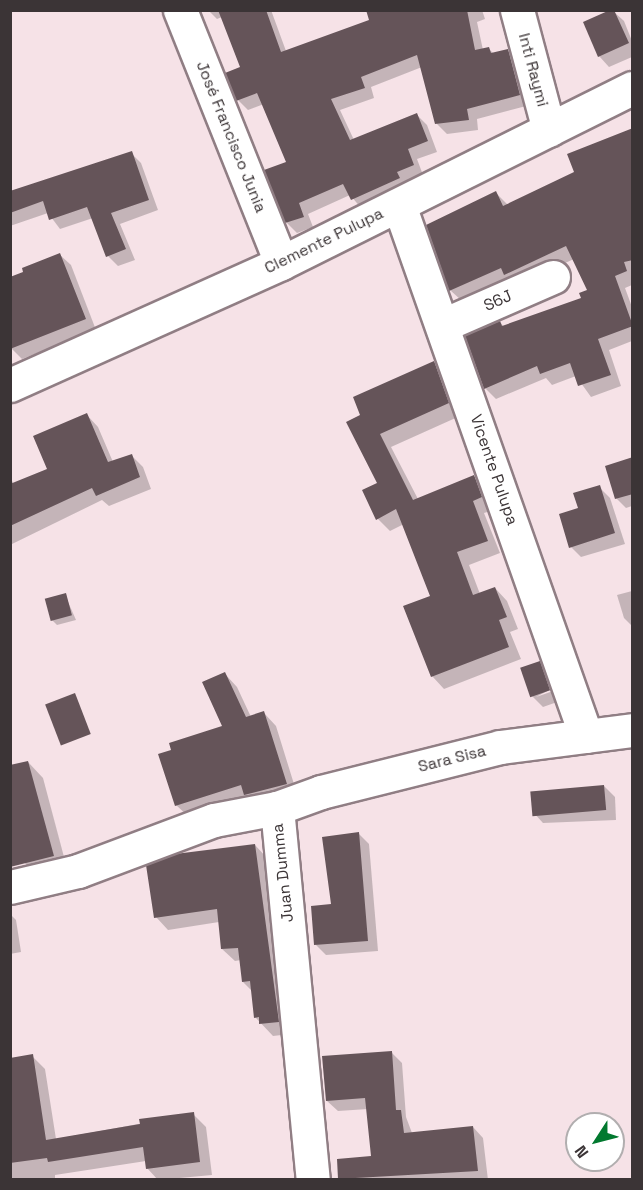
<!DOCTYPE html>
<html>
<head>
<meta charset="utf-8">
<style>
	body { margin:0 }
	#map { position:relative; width:643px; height:1190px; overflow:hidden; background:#f6e2e7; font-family:"Space Grotesk",sans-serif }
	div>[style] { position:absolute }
	.shadow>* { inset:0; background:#0003 }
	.building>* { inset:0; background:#655459; transform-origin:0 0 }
	.roads { filter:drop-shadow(2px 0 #907e84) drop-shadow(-2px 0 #907e84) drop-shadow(0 2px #907e84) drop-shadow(0 -2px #907e84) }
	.minor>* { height:33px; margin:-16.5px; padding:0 16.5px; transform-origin:16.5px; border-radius:16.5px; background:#fff }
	span { translate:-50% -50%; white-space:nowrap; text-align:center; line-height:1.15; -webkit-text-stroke:6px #fff; paint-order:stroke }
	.street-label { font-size:16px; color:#3b3436 }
	.frame { position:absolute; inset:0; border:12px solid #3b3436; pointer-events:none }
	.north { position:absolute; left:565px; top:1112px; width:60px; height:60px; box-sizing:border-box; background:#fff; border:2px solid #b1aeaf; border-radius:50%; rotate:234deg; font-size:16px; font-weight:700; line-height:24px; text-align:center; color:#3b3436 }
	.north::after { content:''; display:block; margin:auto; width:21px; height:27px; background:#02792f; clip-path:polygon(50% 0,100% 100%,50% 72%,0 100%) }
</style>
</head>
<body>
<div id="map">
	<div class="shadow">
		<i style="clip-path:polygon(208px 10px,271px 10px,286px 51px,371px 21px,367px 10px,482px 10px,485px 19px,477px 22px,483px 50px,489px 49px,494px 54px,507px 50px,518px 61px,530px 105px,477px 119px,478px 130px,447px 134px,437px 124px,422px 67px,371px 87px,374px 98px,340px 110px,354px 140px,417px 115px,427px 125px,437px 152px,417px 159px,423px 175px,406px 182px,409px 188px,362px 209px,350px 195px,308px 214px,313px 227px,297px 233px,287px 223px,266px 171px,288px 163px,264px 104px,248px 110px,238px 100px,242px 68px,222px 17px,217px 19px)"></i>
		<i style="clip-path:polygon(613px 11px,624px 21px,632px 41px,632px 57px,609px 67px,599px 56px)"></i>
		<i style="clip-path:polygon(632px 130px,632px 285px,625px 288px,632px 307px,632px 341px,609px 350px,621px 386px,591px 397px,576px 376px,552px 385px,546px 378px,496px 399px,485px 388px,500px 322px,504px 327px,583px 299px,589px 291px,574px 259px,517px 285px,462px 301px,450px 290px,496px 193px,508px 205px,576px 173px)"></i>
		<i style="clip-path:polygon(131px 153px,141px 163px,158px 210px,120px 224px,135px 260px,118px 266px,108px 256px,93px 218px,60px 229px,48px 213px,10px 226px,10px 192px)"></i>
		<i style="clip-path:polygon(60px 255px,71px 265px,96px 330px,22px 359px,11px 348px)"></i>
		<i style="clip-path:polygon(434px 362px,446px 375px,460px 416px,391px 447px,418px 499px,474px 477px,486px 490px,494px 510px,484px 513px,500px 553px,469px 565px,480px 594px,495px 588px,507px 601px,518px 629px,510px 632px,521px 659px,444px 689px,432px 676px,432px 597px,404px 524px,390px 531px,378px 519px,379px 484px,362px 415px)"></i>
		<i style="clip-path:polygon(87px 415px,98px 427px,113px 462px,131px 455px,143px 467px,151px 489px,109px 506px,102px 500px,10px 545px,10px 478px,14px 484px,49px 470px)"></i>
		<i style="clip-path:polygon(632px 459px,632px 506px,626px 508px,616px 498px)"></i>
		<i style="clip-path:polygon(599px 487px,610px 498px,625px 544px,581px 557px,571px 547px,580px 509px)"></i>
		<i style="clip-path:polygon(632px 591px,632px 626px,624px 618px,617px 595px)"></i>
		<i style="clip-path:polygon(65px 595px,76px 620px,57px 625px,52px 620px)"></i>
		<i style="clip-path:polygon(539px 662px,550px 673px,555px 687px,536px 697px,556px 690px,560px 701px,543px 707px,532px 696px)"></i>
		<i style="clip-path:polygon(225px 674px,237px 687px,251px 717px,264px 713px,276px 726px,298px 797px,189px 817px,176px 805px,224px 726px)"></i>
		<i style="clip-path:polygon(28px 762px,43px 778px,68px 872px,29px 867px,14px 853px)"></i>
		<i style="clip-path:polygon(604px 786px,615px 797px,616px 820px,543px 823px,533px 812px)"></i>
		<i style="clip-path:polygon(359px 834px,369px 844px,378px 951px,326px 955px,316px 945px)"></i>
		<i style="clip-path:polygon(255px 845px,267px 858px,290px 1034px,273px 1036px,255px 1017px,252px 991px,243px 982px,241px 960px,235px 961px,222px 949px,219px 922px,168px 930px,156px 917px)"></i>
		<i style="clip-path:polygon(10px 914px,16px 920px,21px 952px,10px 954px)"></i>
		<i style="clip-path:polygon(392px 1053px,402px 1063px,406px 1117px,412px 1133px,473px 1127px,483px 1138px,488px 1180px,340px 1180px,338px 1160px,373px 1157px,368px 1109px,338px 1111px,327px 1101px)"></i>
		<i style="clip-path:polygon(32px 1056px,45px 1069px,56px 1139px,193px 1114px,206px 1127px,212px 1175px,158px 1180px,147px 1168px,146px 1161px,55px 1175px,55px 1180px,10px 1180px,10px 1059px)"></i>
	</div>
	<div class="building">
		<i style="clip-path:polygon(218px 10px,266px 10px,281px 52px,369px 20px,366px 10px,467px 10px,475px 50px,489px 47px,491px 53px,508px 49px,520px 95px,467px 109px,469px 120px,435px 124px,417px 55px,361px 77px,365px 88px,331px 99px,350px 140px,417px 113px,428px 141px,408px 149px,414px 165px,397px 172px,400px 178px,351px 200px,343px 184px,299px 203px,304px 217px,285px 223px,264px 170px,286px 162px,257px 93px,236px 101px,225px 73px,240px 67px)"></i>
		<i style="clip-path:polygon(610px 10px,614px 10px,629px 43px,598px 57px,583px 22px)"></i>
		<i style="clip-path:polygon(633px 128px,633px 260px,624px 262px,627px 271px,615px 276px,633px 326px,598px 339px,611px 375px,578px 386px,570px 363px,540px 374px,537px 366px,484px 389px,465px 336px,500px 321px,502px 326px,581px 298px,579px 293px,587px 290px,566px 246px,504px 275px,501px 268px,449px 291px,426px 225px,496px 191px,503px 206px,574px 172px,567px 154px)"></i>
		<i style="clip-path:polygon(132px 151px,149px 200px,111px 213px,126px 249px,106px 257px,87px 207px,49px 220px,43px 201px,10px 213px,10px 191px)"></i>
		<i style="clip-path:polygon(60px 253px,86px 319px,10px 349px,10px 277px,23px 272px,22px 268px)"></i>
		<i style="clip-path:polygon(434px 361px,449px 403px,380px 434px,413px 500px,474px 475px,482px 497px,473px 501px,488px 541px,457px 552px,473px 595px,495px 587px,507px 617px,499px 620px,509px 647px,431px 677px,403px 606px,430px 596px,396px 509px,376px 520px,362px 490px,377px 483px,346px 422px,360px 415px,353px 397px)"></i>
		<i style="clip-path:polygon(87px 413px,108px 462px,132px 454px,140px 477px,96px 496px,92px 488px,10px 526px,10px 484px,47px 469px,33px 436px)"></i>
		<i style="clip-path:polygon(633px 457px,633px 494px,615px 499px,605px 466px)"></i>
		<i style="clip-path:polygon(600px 485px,615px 533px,569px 548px,559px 514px,578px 508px,573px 493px)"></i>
		<i style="left:66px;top:593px;width:23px;height:22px;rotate:75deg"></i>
		<i style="left:540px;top:661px;width:31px;height:21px;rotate:71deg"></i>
		<i style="clip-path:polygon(225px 672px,246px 717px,264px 711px,287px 784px,244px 795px,241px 785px,175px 806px,158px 754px,171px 750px,169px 743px,222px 726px,202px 682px)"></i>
		<i style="left:75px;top:693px;width:44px;height:32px;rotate:69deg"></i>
		<i style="clip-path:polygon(28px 761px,54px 856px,10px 867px,10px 765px)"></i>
		<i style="left:604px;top:785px;width:25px;height:74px;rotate:85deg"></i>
		<i style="clip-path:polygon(359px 832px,368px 941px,314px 945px,311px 906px,331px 904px,322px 837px)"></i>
		<i style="clip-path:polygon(255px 844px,279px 1022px,259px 1024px,259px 1017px,254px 1018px,250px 981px,242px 982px,238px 948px,221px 949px,217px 909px,154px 918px,146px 865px,175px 854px)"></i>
		<i style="clip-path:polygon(392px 1051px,396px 1110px,401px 1110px,404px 1133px,473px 1126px,478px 1171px,338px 1179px,337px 1159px,371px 1156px,365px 1098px,326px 1101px,322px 1056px)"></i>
		<i style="clip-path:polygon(33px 1054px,46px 1140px,140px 1124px,139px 1119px,194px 1112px,200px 1162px,146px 1169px,143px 1147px,48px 1162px,47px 1158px,10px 1163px,10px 1058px)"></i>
	</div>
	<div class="roads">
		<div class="minor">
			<i style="left:180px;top:10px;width:272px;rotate:68.2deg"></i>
			<i style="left:517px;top:10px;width:124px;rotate:75.1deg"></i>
			<i style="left:399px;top:205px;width:563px;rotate:70.6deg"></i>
			<i style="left:443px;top:325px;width:120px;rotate:-23.6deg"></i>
			<i style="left:10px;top:385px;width:297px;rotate:-24.2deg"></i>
			<i style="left:281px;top:263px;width:392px;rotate:-26.5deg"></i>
			<i style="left:277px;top:808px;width:47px;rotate:-20deg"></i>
			<i style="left:321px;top:792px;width:185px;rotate:-14.1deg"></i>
			<i style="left:500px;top:747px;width:133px;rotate:-7.3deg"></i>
			<i style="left:10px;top:887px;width:70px;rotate:-13.2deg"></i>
			<i style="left:78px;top:871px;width:145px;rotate:-20.6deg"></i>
			<i style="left:214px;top:820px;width:64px;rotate:-10.8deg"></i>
			<i style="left:277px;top:808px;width:374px;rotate:84.5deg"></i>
		</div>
	</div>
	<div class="street-label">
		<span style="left:533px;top:70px;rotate:75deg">Inti Raymi</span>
		<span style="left:231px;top:137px;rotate:68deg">José Francisco Junia</span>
		<span style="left:324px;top:241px;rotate:-26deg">Clemente Pulupa</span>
		<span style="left:498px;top:301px;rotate:-24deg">S6J</span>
		<span style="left:494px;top:470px;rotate:71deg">Vicente Pulupa</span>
		<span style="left:452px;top:759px;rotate:-14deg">Sara Sisa</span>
		<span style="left:283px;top:873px;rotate:-96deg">Juan Dumma</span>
	</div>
	<div class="frame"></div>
	<div class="north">N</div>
</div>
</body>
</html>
